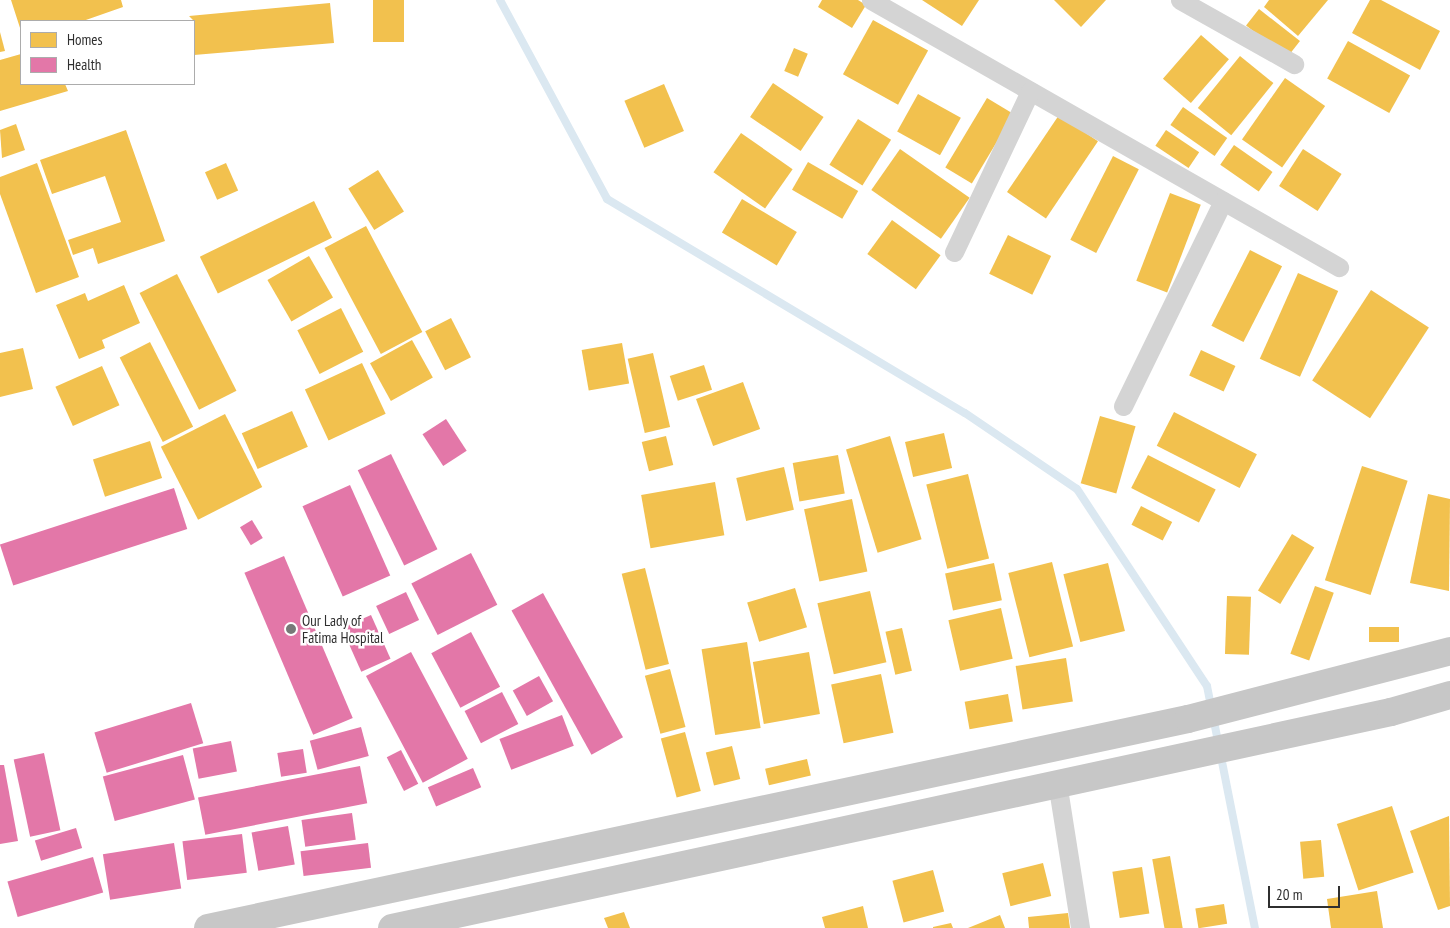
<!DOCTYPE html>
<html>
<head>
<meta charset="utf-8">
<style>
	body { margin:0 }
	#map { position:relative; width:1450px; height:928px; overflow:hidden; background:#fff; font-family:"PT Sans Narrow",sans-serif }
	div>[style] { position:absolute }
	.homes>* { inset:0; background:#f2c14e; transform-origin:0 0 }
	.health>* { inset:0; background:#e377a8; transform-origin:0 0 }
	.stream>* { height:8px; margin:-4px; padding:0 4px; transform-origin:4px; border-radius:4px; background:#dbe8f1 }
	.minor>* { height:19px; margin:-9.5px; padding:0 9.5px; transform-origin:9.5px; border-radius:9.5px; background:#d4d4d4 }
	.primary>* { height:28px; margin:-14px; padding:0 14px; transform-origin:14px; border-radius:14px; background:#c7c7c7 }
	.dots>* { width:14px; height:14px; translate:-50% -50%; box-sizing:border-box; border:2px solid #fff; border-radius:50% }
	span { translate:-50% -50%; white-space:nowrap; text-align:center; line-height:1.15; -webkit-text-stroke:5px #fff; paint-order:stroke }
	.poi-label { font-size:15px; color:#2f2f2f }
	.left { translate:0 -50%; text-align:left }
	.legend { position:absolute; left:20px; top:20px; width:175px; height:65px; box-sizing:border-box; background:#fff; border:1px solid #acacac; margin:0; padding:6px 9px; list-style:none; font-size:15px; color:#2f2f2f }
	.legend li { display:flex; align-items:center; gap:10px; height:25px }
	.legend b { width:25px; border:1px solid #acacac }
	.scale { position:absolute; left:1268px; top:886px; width:72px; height:22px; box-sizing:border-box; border:2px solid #2f2f2f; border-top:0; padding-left:6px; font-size:15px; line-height:18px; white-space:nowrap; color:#2f2f2f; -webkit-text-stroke:4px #fff; paint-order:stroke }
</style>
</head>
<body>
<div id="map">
	<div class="homes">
		<i style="clip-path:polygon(11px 0,121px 0,123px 7px,83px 21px,21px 21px,21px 31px)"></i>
		<i style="left:373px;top:0;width:31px;height:42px"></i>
		<i style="clip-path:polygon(822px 0,858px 0,866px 5px,852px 28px,818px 7px)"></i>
		<i style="clip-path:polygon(922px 0,979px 0,962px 26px)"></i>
		<i style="clip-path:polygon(1054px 0,1106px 0,1081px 27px)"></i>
		<i style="clip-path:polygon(1269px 0,1328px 0,1298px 36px,1264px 7px)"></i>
		<i style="clip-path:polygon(1370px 0,1381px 0,1440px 31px,1420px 70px,1352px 33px)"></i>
		<i style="clip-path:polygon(330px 3px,334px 43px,194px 55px,194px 21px,189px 16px)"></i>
		<i style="left:1259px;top:9px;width:52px;height:21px;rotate:38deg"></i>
		<i style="left:873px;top:20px;width:63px;height:62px;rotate:29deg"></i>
		<i style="clip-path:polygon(0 32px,5px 51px,0 52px)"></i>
		<i style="left:1201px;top:35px;width:37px;height:58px;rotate:41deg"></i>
		<i style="left:1348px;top:41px;width:71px;height:43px;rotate:29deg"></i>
		<i style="left:794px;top:48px;width:15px;height:25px;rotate:23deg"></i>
		<i style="clip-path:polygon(21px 54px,21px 84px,65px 84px,68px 91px,0 111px,0 60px)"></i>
		<i style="left:1240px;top:56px;width:43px;height:67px;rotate:39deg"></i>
		<i style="left:1285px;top:78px;width:49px;height:75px;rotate:35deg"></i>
		<i style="left:773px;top:83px;width:61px;height:41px;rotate:34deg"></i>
		<i style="left:664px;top:84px;width:51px;height:43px;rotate:67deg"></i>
		<i style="left:918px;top:94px;width:49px;height:43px;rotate:29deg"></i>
		<i style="left:987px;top:98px;width:31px;height:81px;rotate:31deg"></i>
		<i style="left:1183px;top:107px;width:54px;height:22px;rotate:35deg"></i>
		<i style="left:1059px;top:115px;width:47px;height:93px;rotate:34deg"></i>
		<i style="left:858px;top:119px;width:39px;height:54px;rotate:32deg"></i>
		<i style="clip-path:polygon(16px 124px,25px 150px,2px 158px,0 130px)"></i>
		<i style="clip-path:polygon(126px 130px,165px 241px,98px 264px,93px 248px,73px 255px,68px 240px,121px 222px,105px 176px,52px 194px,40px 160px)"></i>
		<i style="left:1166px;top:130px;width:40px;height:19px;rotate:34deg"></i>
		<i style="left:741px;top:133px;width:63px;height:48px;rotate:35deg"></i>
		<i style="left:1234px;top:145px;width:47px;height:24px;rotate:35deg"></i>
		<i style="left:900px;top:149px;width:85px;height:50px;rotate:35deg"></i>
		<i style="left:1303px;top:149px;width:46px;height:44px;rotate:33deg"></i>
		<i style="left:1113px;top:156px;width:29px;height:94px;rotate:27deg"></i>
		<i style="left:808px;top:162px;width:58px;height:32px;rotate:30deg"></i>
		<i style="clip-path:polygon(37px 163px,79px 277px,36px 293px,0 194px,0 177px)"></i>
		<i style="left:226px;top:163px;width:30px;height:23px;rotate:66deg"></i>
		<i style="left:378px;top:170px;width:49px;height:35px;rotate:58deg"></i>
		<i style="left:1170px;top:193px;width:33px;height:94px;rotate:21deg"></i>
		<i style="left:742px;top:199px;width:64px;height:39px;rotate:31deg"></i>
		<i style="left:314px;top:201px;width:41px;height:127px;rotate:64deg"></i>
		<i style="left:892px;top:220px;width:60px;height:42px;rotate:36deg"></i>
		<i style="left:366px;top:226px;width:120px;height:47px;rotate:62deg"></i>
		<i style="left:1008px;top:235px;width:48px;height:43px;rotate:26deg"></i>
		<i style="left:1250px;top:250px;width:36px;height:85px;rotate:27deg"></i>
		<i style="left:309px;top:256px;width:48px;height:48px;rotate:60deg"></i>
		<i style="left:1298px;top:273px;width:44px;height:94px;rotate:24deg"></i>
		<i style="left:177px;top:274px;width:131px;height:42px;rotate:63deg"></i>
		<i style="clip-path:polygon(124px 285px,140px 323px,102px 340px,105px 348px,79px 359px,56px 305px,85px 293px,88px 301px)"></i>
		<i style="left:1371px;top:290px;width:69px;height:108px;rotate:33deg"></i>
		<i style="left:341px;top:308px;width:49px;height:49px;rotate:63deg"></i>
		<i style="left:451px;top:318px;width:44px;height:29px;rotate:63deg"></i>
		<i style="left:412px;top:340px;width:43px;height:48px;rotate:61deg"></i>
		<i style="left:150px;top:342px;width:95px;height:34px;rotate:63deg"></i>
		<i style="left:622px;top:343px;width:41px;height:41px;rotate:80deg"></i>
		<i style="clip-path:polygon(23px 348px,33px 389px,0 397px,0 353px)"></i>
		<i style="left:1201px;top:350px;width:38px;height:28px;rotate:25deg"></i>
		<i style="left:653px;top:353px;width:76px;height:26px;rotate:77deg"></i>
		<i style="left:362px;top:363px;width:56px;height:63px;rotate:65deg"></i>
		<i style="left:704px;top:365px;width:26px;height:36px;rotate:72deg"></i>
		<i style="left:102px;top:366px;width:43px;height:51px;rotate:66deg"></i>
		<i style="left:743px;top:382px;width:50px;height:50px;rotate:70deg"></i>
		<i style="left:292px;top:411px;width:39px;height:55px;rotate:66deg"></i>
		<i style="left:1174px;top:412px;width:93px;height:38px;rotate:27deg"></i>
		<i style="left:225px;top:414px;width:82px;height:72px;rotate:63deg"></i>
		<i style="left:1100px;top:416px;width:37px;height:70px;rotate:16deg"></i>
		<i style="left:944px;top:433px;width:36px;height:40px;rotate:77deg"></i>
		<i style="left:666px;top:436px;width:30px;height:25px;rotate:76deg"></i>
		<i style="left:890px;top:436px;width:108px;height:46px;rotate:73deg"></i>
		<i style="left:150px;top:441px;width:39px;height:60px;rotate:72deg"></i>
		<i style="left:838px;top:455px;width:39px;height:46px;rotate:80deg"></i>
		<i style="left:1148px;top:455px;width:76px;height:37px;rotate:27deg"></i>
		<i style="left:1362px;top:466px;width:48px;height:120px;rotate:18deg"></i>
		<i style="left:784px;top:467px;width:44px;height:49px;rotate:77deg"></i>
		<i style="left:968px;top:474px;width:87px;height:43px;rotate:76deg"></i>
		<i style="left:715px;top:482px;width:54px;height:75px;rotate:80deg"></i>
		<i style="clip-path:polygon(1428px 494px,1450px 499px,1449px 591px,1410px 583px)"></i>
		<i style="left:852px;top:499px;width:74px;height:49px;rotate:78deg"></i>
		<i style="left:1141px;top:506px;width:35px;height:21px;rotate:27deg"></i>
		<i style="left:1292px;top:534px;width:26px;height:66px;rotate:31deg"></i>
		<i style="left:1052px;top:562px;width:87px;height:45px;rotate:76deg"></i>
		<i style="left:994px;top:563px;width:38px;height:50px;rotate:78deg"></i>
		<i style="left:1108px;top:563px;width:70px;height:46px;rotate:76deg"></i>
		<i style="left:645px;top:568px;width:99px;height:24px;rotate:76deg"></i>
		<i style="left:1315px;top:586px;width:20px;height:72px;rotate:20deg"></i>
		<i style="left:795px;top:588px;width:41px;height:50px;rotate:73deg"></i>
		<i style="left:870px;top:591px;width:73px;height:54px;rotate:77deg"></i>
		<i style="left:1227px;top:596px;width:24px;height:58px;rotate:2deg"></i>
		<i style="left:1001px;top:608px;width:52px;height:54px;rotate:77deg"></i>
		<i style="left:1369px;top:627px;width:30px;height:15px"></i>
		<i style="left:902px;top:628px;width:44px;height:17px;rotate:77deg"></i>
		<i style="left:747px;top:642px;width:87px;height:46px;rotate:81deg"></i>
		<i style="left:809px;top:652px;width:63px;height:57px;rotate:80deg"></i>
		<i style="left:1066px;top:658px;width:44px;height:51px;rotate:81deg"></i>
		<i style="left:670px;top:669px;width:60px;height:26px;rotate:75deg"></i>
		<i style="left:881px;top:674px;width:60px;height:51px;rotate:78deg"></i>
		<i style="left:1008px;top:694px;width:28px;height:44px;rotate:80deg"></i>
		<i style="left:685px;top:732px;width:61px;height:25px;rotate:75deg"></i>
		<i style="left:732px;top:746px;width:34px;height:27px;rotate:76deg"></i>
		<i style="left:807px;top:759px;width:17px;height:43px;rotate:77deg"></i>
		<i style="left:1392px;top:806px;width:70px;height:58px;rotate:72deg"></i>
		<i style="clip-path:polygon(1449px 816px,1450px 906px,1438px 910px,1410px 831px)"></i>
		<i style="left:1321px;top:840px;width:37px;height:21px;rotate:85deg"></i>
		<i style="left:1170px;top:856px;width:73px;height:18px;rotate:80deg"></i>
		<i style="left:1043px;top:863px;width:34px;height:42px;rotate:76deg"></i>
		<i style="left:1142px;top:867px;width:47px;height:30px;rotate:81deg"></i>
		<i style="left:933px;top:870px;width:43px;height:42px;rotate:75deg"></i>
		<i style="clip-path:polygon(1377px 891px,1383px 928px,1331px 928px,1327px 899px)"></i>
		<i style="left:1224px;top:904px;width:20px;height:29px;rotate:81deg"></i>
		<i style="clip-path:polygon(863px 906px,868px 928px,825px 928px,822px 917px)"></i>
		<i style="clip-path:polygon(624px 912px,630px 928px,608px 928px,604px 918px)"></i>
		<i style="clip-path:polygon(1068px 913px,1070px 928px,1029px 928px,1028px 917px)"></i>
		<i style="clip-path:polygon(1000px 915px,1005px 928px,968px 928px)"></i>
		<i style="clip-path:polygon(951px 923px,953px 928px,933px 928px,933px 927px)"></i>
	</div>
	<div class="health">
		<i style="left:446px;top:419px;width:38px;height:28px;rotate:57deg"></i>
		<i style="left:391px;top:454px;width:106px;height:37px;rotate:64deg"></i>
		<i style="left:350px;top:485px;width:99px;height:52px;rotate:66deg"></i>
		<i style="left:174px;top:488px;width:43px;height:183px;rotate:72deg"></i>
		<i style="left:252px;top:520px;width:21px;height:14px;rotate:59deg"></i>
		<i style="left:471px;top:553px;width:58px;height:67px;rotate:63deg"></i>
		<i style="left:284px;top:556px;width:176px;height:43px;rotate:67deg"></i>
		<i style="left:406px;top:592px;width:31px;height:33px;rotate:65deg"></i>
		<i style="left:543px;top:593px;width:165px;height:36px;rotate:61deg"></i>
		<i style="left:371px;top:615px;width:48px;height:32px;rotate:66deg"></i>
		<i style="left:471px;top:632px;width:62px;height:45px;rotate:62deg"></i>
		<i style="left:411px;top:652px;width:121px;height:51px;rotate:62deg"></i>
		<i style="left:539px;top:676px;width:29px;height:30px;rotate:61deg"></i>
		<i style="left:502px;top:692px;width:36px;height:42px;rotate:63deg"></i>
		<i style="left:191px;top:703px;width:42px;height:101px;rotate:73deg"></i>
		<i style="left:562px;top:715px;width:33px;height:67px;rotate:69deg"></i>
		<i style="left:361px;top:727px;width:30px;height:53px;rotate:75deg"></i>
		<i style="left:231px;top:741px;width:31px;height:39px;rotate:79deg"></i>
		<i style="left:303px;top:749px;width:24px;height:26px;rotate:81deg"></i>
		<i style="left:401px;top:750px;width:38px;height:16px;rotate:63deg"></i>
		<i style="left:44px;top:753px;width:79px;height:31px;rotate:78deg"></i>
		<i style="left:183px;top:755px;width:46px;height:83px;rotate:75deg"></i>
		<i style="clip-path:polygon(0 765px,4px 765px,18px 841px,0 844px)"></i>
		<i style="left:360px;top:766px;width:38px;height:165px;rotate:79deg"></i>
		<i style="left:473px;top:768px;width:21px;height:49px;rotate:67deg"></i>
		<i style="left:352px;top:813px;width:27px;height:51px;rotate:82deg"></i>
		<i style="left:288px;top:826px;width:39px;height:37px;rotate:80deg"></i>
		<i style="left:76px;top:828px;width:21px;height:43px;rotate:73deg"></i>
		<i style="left:242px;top:834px;width:39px;height:60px;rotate:83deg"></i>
		<i style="left:174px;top:843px;width:46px;height:72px;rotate:81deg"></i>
		<i style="left:368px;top:843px;width:25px;height:68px;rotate:83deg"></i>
		<i style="left:93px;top:857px;width:37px;height:89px;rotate:74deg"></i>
	</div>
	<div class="stream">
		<i style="left:500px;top:0;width:226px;rotate:61.7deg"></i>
		<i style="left:607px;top:199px;width:417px;rotate:30.9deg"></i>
		<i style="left:965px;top:413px;width:135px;rotate:34.2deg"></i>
		<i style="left:1077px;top:489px;width:236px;rotate:56.6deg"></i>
		<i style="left:1207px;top:686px;width:247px;rotate:78.8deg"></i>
	</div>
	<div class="minor">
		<i style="left:871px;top:0;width:539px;rotate:29.71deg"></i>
		<i style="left:1180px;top:0;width:131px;rotate:29.3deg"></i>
		<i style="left:954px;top:252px;width:178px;rotate:-64.7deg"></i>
		<i style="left:1123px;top:406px;width:228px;rotate:-64deg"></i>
		<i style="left:1057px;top:782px;width:148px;rotate:81deg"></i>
	</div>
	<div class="primary">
		<i style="left:208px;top:928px;width:1002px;rotate:-12.04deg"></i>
		<i style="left:1188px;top:719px;width:271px;rotate:-14.5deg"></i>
		<i style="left:392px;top:928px;width:1022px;rotate:-12.2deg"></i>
		<i style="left:1391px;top:712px;width:61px;rotate:-16.1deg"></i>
	</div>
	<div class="dots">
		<i style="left:291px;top:629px;background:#787878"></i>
	</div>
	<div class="poi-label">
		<span class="left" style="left:302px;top:629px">Our Lady of<br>Fatima Hospital</span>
	</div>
	<ul class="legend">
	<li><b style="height:14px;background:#f2c14e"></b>Homes</li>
	<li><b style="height:14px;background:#e377a8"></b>Health</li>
	</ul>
	<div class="scale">20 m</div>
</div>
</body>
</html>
